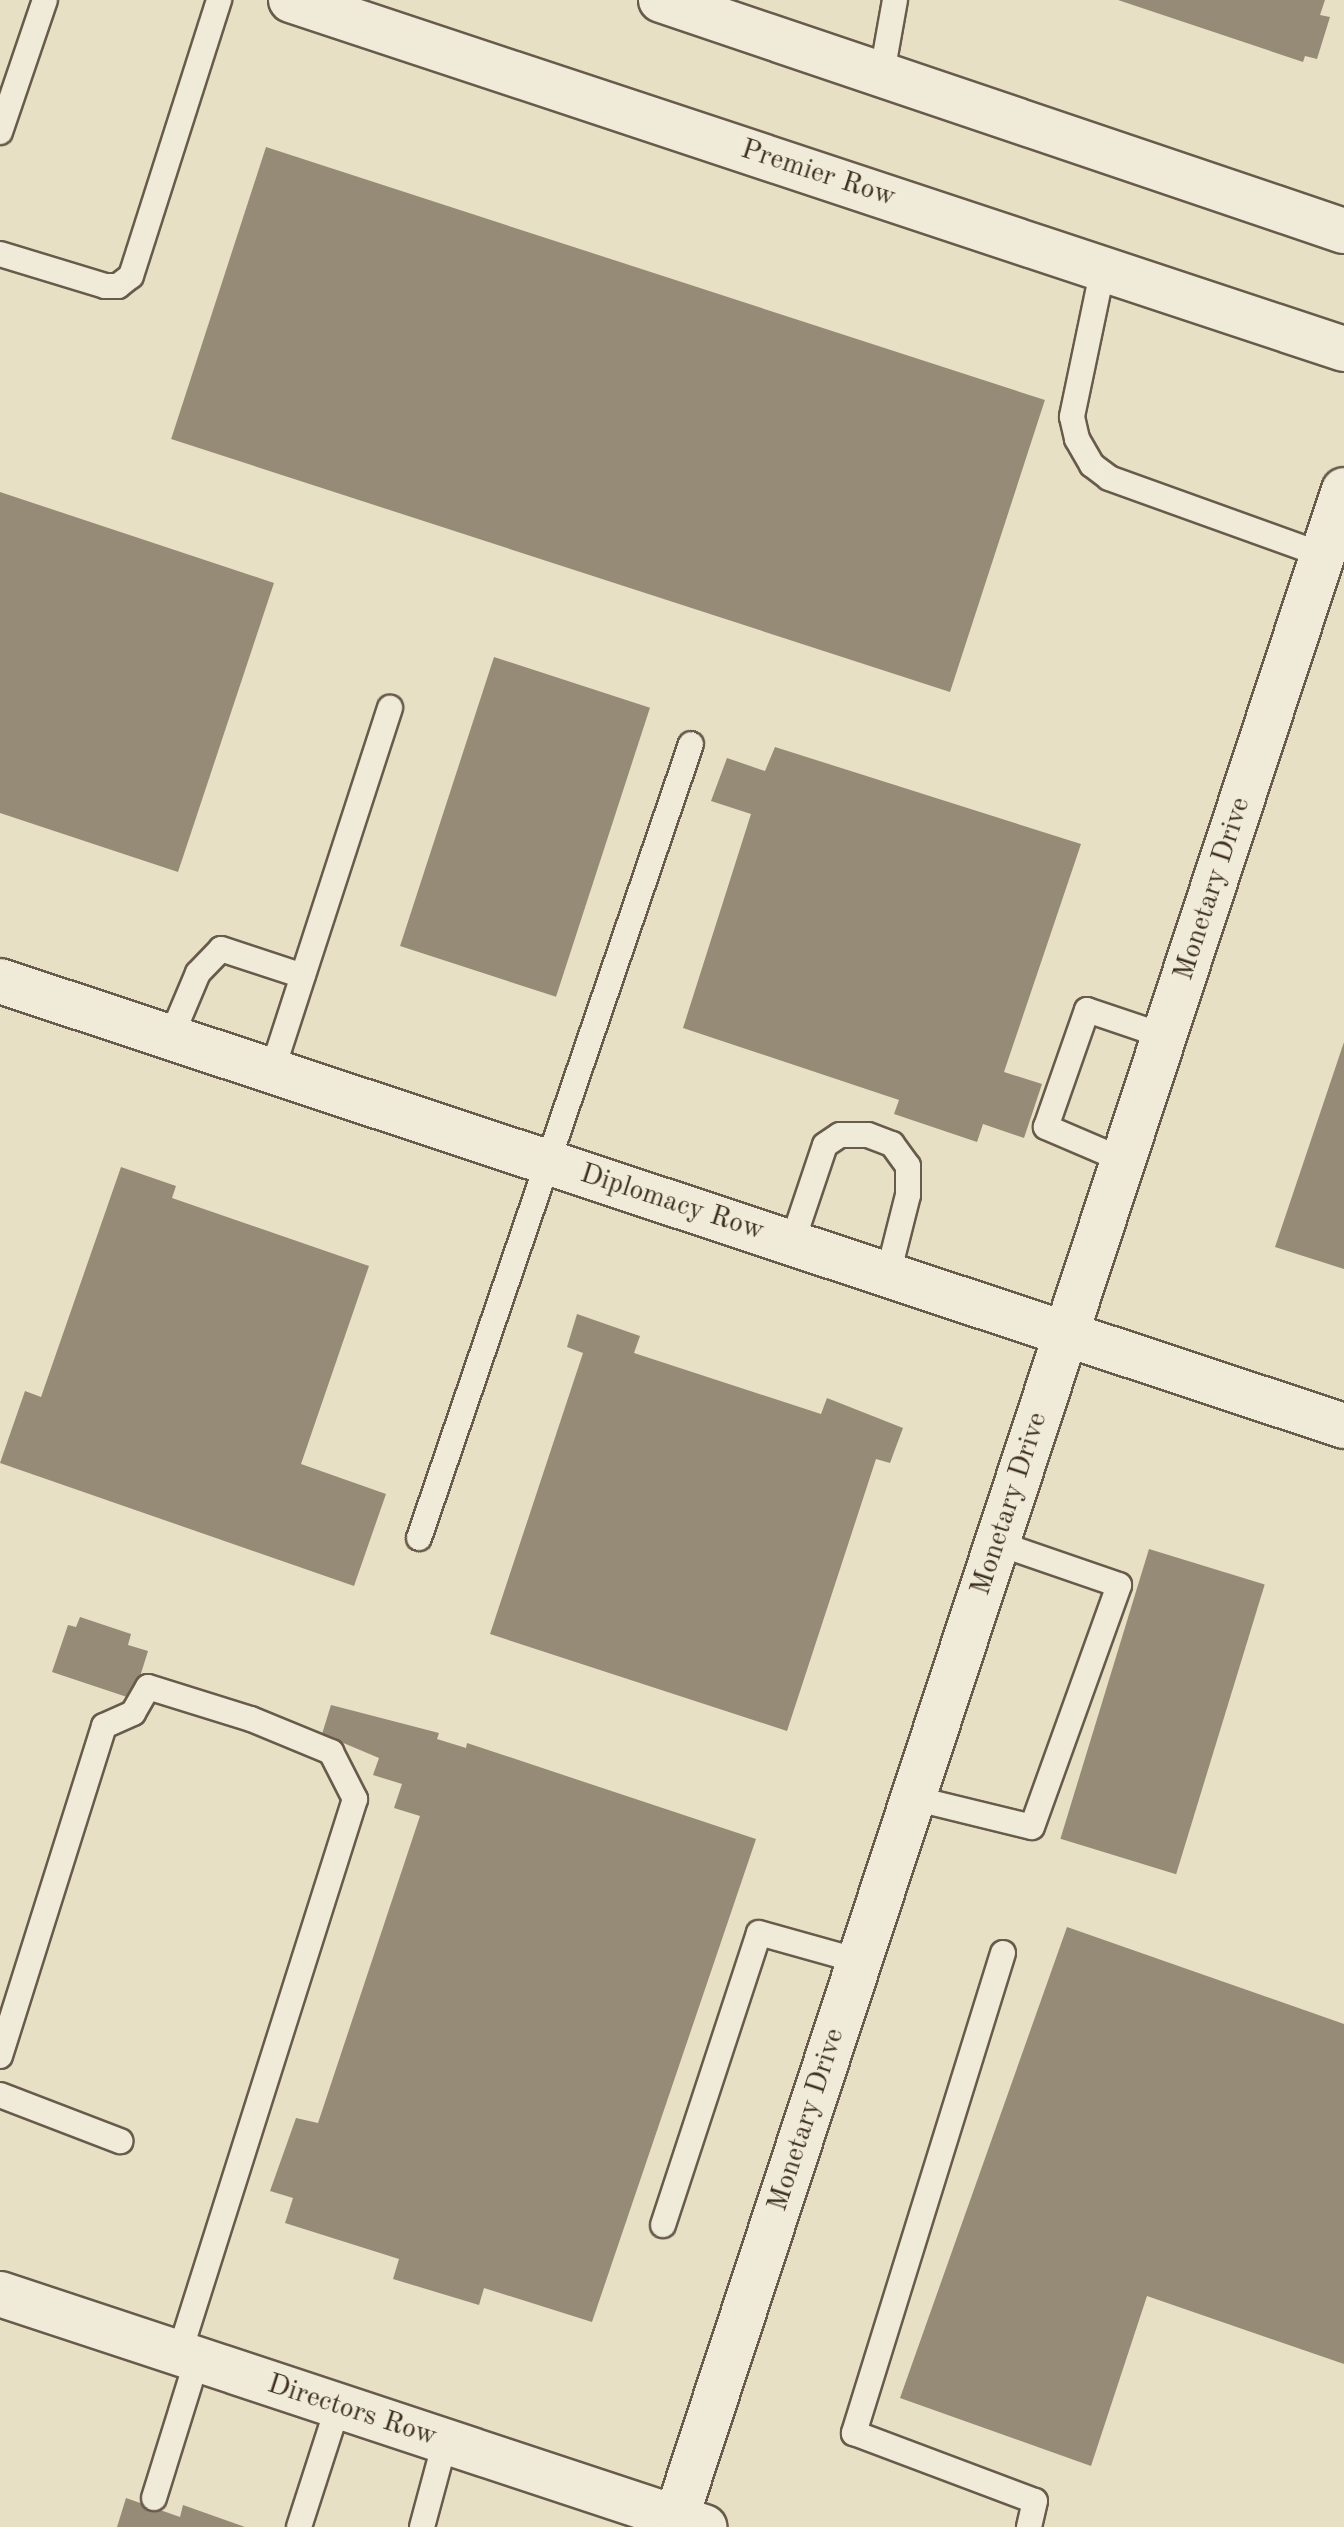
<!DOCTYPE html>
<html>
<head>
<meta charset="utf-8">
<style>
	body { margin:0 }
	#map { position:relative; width:1344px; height:2527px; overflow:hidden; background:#e8e0c4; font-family:"Old Standard TT",serif }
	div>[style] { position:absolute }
	.building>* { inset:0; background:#968b77; transform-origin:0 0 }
	.roads { filter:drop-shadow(2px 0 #685b4b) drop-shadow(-2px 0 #685b4b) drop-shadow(0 2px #685b4b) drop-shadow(0 -2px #685b4b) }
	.lane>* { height:24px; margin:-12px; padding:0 12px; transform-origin:12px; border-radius:12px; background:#f0ebd9 }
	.street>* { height:44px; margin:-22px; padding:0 22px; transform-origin:22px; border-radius:22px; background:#f0ebd9 }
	span { translate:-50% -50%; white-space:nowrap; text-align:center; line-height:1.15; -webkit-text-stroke:6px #f0ebd9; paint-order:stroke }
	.street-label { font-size:28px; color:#3e2f23 }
</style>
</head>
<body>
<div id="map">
	<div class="building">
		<i style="clip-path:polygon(1118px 0,1325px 0,1320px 15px,1330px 17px,1317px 59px,1305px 56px,1303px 62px)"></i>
		<i style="left:266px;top:147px;width:819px;height:307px;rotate:18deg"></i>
		<i style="clip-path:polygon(0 492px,274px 583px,178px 872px,0 813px)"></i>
		<i style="left:494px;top:657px;width:164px;height:304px;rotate:18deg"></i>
		<i style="clip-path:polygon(775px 747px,1081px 844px,1004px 1072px,1042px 1084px,1024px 1138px,983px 1124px,977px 1142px,894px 1114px,899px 1100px,683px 1028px,751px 814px,711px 801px,727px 758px,765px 771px)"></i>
		<i style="clip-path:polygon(1344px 1042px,1344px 1269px,1275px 1247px)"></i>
		<i style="clip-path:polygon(121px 1167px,176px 1186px,172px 1198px,369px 1266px,301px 1464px,386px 1494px,354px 1586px,0 1463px,25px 1391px,41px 1397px)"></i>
		<i style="clip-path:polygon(577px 1314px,640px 1336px,634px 1353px,821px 1414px,827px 1398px,903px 1428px,890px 1463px,876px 1459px,787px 1731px,490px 1634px,583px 1353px,567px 1347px)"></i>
		<i style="left:1149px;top:1549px;width:121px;height:303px;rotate:17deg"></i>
		<i style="clip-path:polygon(80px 1617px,131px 1634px,128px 1645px,148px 1651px,133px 1699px,52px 1672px,68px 1625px,76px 1627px)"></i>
		<i style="clip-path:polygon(331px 1705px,439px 1733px,437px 1739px,466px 1748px,467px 1743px,756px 1839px,592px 2322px,484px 2288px,479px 2305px,393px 2279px,399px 2259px,285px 2223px,293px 2198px,270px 2191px,296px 2118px,318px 2123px,420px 1816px,394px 1808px,402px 1784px,373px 1775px,379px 1758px,322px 1734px)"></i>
		<i style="clip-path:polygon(1067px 1927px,1344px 2024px,1344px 2364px,1147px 2296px,1091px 2466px,900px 2398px)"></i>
		<i style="clip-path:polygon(126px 2498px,180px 2517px,183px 2505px,245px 2527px,117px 2527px)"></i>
	</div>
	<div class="roads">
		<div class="lane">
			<i style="left:882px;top:73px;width:74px;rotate:-79.9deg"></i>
			<i style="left:0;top:132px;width:139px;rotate:-71.2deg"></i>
			<i style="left:0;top:254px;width:110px;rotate:16.9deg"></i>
			<i style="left:105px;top:286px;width:13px"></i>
			<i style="left:118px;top:286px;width:16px;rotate:-38deg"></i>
			<i style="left:131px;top:276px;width:290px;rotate:-72.3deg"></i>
			<i style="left:1103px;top:268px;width:152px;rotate:101.8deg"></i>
			<i style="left:1072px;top:417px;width:23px;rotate:77deg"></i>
			<i style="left:1077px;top:439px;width:30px;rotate:60deg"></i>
			<i style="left:1092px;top:465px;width:21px;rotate:37deg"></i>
			<i style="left:1109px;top:478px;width:227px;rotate:19.8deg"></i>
			<i style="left:171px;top:1037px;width:69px;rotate:-67.1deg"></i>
			<i style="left:198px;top:973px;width:33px;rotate:-46deg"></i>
			<i style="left:221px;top:949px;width:86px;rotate:18.2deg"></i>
			<i style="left:272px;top:1071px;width:382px;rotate:-72deg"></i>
			<i style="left:1123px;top:1160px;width:84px;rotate:-156.8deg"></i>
			<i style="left:1046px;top:1127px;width:124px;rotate:-70.7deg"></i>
			<i style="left:1087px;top:1010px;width:81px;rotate:18.7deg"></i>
			<i style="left:792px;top:1243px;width:103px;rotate:-71.4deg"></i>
			<i style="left:825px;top:1145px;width:18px;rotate:-34deg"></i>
			<i style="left:840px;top:1135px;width:28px"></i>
			<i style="left:868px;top:1135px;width:26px;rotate:21deg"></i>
			<i style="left:892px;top:1144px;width:27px;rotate:54deg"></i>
			<i style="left:908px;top:1166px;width:29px;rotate:90deg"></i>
			<i style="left:908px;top:1195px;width:81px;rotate:104.2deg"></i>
			<i style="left:419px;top:1538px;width:839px;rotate:-71.09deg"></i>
			<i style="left:913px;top:1798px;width:122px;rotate:13.7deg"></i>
			<i style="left:1032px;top:1827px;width:257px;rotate:-70.2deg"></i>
			<i style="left:1119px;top:1585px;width:129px;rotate:-161deg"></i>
			<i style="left:1003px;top:1953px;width:503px;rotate:107.25deg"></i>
			<i style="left:854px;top:2433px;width:193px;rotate:20.6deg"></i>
			<i style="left:1035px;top:2501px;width:27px;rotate:103deg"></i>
			<i style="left:0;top:2056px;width:346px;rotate:-72.5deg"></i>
			<i style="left:104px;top:1726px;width:32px;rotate:-24deg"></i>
			<i style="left:133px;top:1713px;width:30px;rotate:-60deg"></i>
			<i style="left:148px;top:1687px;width:108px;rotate:17.3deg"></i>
			<i style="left:251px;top:1719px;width:87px;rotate:22.4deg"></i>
			<i style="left:331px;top:1752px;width:53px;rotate:62.9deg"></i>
			<i style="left:355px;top:1799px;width:582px;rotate:107.59deg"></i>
			<i style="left:0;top:2095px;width:129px;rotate:21deg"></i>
			<i style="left:663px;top:2225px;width:307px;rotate:-71.8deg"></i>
			<i style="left:759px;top:1933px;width:104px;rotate:15.6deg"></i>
			<i style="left:154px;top:2498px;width:145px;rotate:-72.7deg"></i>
			<i style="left:299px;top:2527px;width:127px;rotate:-72.1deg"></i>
			<i style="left:422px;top:2527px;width:88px;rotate:-74.9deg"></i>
		</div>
		<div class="street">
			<i style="left:291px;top:0;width:1109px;rotate:18.34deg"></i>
			<i style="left:661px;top:0;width:721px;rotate:18.69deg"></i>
			<i style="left:0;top:981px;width:1416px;rotate:18.32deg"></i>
			<i style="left:0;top:2294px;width:742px;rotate:18.31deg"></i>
			<i style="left:676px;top:2518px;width:2135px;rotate:-71.77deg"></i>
		</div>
	</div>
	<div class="street-label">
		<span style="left:818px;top:174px;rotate:18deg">Premier Row</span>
		<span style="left:1213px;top:889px;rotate:-72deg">Monetary Drive</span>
		<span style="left:672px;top:1203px;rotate:18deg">Diplomacy Row</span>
		<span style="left:1010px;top:1504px;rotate:-72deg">Monetary Drive</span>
		<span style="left:807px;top:2120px;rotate:-72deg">Monetary Drive</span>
		<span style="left:352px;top:2411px;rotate:18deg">Directors Row</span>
	</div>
</div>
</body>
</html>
